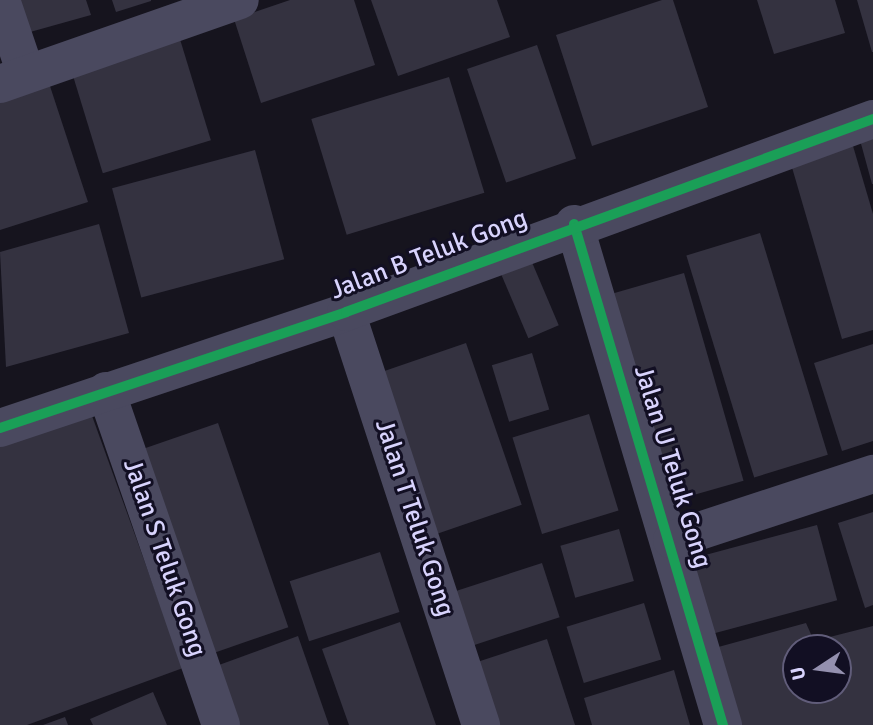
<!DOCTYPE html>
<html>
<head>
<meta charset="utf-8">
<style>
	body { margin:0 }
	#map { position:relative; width:873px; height:725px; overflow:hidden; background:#16141e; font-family:Signika,sans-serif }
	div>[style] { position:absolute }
	.building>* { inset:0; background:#343240; transform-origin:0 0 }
	.street>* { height:38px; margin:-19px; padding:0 19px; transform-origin:19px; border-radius:19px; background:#4a495f }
	.cycleway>* { height:10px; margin:-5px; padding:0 5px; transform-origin:5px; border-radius:5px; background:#1a9f57 }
	span { translate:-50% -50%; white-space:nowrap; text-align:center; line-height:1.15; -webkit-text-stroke:6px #120f23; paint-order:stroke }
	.street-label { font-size:26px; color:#d8d3fd }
	.north { position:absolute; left:782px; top:634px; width:70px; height:70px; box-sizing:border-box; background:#120f23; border:2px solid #615d7a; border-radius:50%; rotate:257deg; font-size:19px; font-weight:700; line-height:28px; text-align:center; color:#d8d3fd }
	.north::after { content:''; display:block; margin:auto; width:24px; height:32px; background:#9490af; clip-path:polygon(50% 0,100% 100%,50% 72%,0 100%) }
</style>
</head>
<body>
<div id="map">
	<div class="building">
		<i style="clip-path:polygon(13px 0,86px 0,91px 15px,23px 34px)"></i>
		<i style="clip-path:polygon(112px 0,151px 0,151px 1px,116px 12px)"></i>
		<i style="clip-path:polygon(290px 0,354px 0,375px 65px,261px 103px,234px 19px)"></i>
		<i style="clip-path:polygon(371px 0,497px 0,510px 37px,398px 76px)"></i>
		<i style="clip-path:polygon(662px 0,673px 0,708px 107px,592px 146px,556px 35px)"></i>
		<i style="clip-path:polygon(757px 0,835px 0,845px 33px,774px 54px)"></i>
		<i style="clip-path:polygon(857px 0,873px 0,873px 52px,872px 52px)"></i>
		<i style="left:179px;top:36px;width:109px;height:113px;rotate:73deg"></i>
		<i style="left:537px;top:45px;width:120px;height:74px;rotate:71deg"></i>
		<i style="left:449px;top:77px;width:121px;height:144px;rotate:73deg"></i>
		<i style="clip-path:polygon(48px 80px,88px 202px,0 230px,0 96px)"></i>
		<i style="clip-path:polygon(873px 136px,873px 184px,872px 184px,860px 140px)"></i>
		<i style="clip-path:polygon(853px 146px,873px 214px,873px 330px,842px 339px,791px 164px)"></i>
		<i style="left:255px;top:150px;width:113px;height:148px;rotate:75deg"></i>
		<i style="clip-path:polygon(99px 224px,129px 333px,6px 367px,0 252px)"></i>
		<i style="left:760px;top:233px;width:232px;height:77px;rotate:73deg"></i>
		<i style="left:531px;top:260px;width:71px;height:33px;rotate:67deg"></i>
		<i style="left:684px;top:273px;width:216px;height:84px;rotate:74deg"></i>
		<i style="left:466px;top:343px;width:171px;height:97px;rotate:71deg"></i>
		<i style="clip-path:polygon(873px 344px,873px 441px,842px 451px,814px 363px)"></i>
		<i style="left:532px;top:353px;width:59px;height:42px;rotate:73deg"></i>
		<i style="clip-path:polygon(91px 413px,183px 668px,27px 725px,0 725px,0 446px)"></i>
		<i style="left:589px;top:414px;width:101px;height:80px;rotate:73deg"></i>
		<i style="left:218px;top:423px;width:216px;height:88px;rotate:71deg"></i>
		<i style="clip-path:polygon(873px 512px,873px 605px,865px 608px,838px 523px)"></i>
		<i style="left:817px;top:525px;width:78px;height:132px;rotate:75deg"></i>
		<i style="left:619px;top:529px;width:54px;height:61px;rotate:74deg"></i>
		<i style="left:380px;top:552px;width:63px;height:95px;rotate:72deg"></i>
		<i style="left:542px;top:563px;width:57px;height:92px;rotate:72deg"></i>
		<i style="left:644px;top:603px;width:59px;height:81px;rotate:73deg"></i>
		<i style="clip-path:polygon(400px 622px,436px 725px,349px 725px,322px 649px)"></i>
		<i style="clip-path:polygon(evenodd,806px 623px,814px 641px,873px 626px,873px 725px,731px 725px,711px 649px,806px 623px,796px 648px,838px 648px,838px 690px,796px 690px,796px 648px)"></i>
		<i style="clip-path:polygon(298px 636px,329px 725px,227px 725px,208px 669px)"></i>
		<i style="clip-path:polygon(547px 639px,575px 725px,484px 725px,465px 666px)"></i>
		<i style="clip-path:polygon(674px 670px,690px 725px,592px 725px,584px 698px)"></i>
		<i style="clip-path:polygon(153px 692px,167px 725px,93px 725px,90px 719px)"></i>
		<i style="clip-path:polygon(65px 717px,68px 725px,43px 725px)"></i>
	</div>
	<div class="street">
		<i style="left:1px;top:0;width:78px;rotate:71.3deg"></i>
		<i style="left:0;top:84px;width:254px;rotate:-19.3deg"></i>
		<i style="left:574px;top:224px;width:523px;rotate:73.44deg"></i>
		<i style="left:346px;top:312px;width:435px;rotate:71.9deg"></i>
		<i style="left:106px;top:391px;width:353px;rotate:71deg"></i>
		<i style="left:0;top:428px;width:365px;rotate:-18.5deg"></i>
		<i style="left:346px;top:312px;width:561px;rotate:-20.11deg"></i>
		<i style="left:672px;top:540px;width:212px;rotate:-18.2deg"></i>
	</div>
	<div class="cycleway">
		<i style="left:574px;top:224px;width:523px;rotate:73.44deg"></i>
		<i style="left:0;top:428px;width:365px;rotate:-18.5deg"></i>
		<i style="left:346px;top:312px;width:561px;rotate:-20.11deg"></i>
	</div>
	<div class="street-label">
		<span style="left:429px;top:255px;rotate:-21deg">Jalan B Teluk Gong</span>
		<span style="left:672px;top:467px;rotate:73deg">Jalan U Teluk Gong</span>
		<span style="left:414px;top:518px;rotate:72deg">Jalan T Teluk Gong</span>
		<span style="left:164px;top:558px;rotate:71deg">Jalan S Teluk Gong</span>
	</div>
	<div class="north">U</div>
</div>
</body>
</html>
